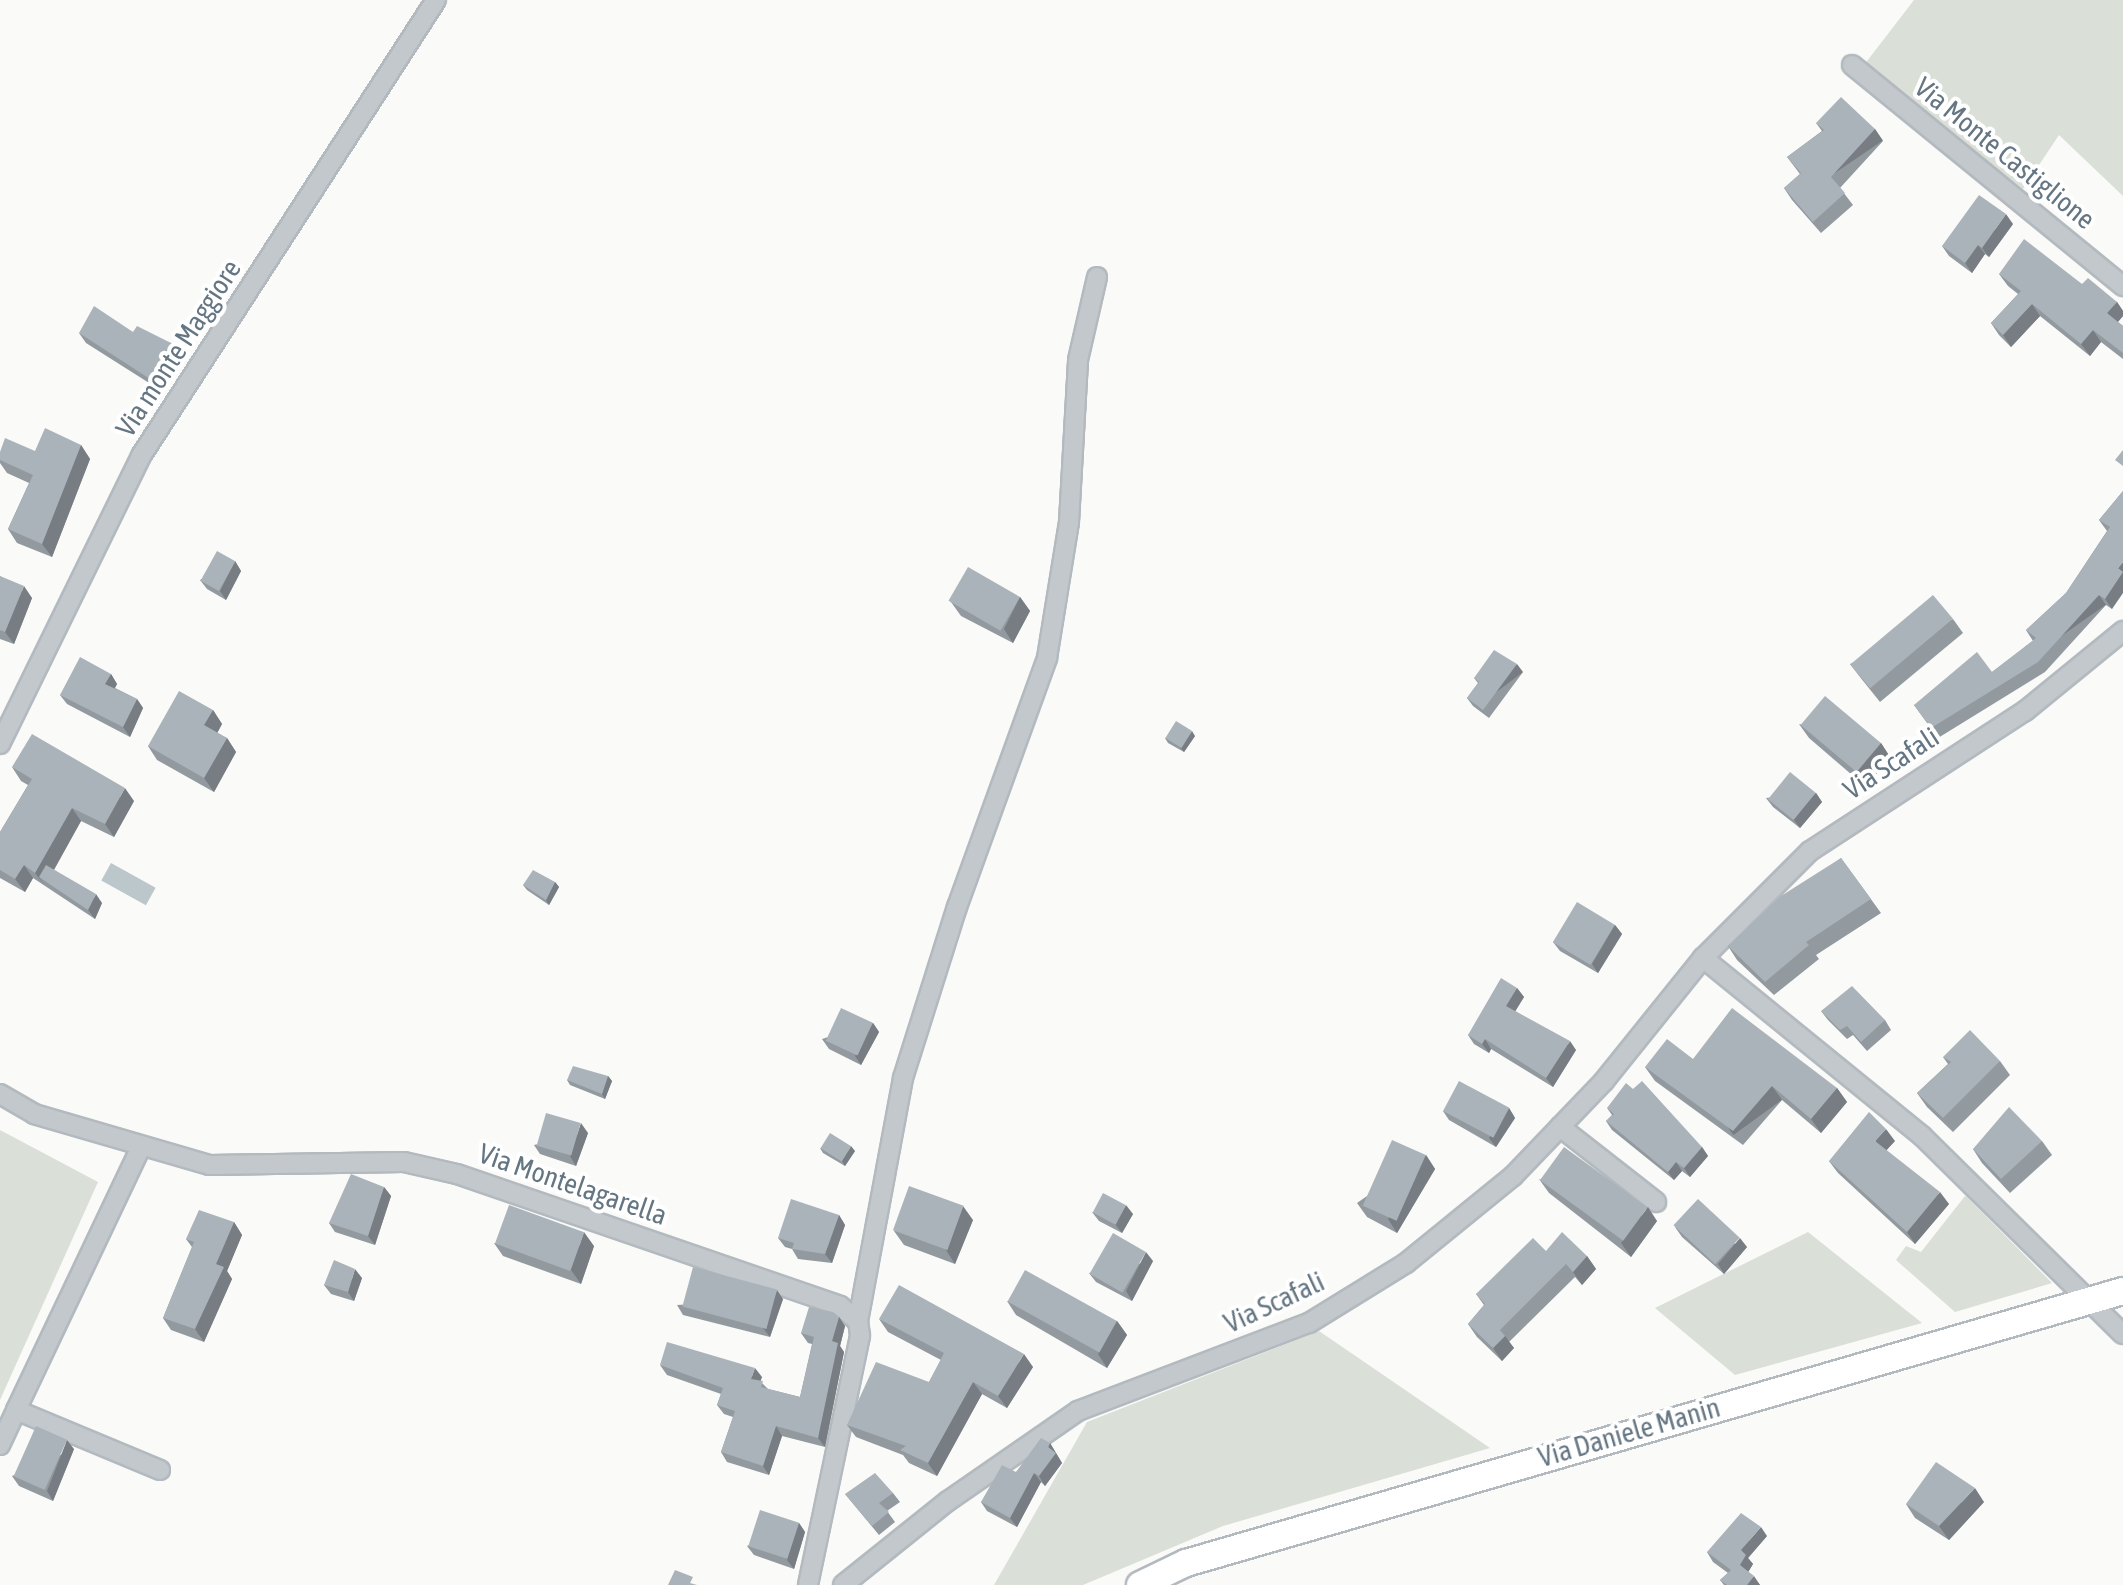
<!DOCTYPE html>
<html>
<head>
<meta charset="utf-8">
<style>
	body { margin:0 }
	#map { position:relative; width:2123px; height:1585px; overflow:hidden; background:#fafaf8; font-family:"Asap Condensed",sans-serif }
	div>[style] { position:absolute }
	.green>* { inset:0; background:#dadfd7 }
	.water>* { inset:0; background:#bbc7cb; transform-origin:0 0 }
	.roads { filter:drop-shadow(2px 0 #b3babf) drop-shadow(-2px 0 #b3babf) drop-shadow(0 2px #b3babf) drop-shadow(0 -2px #b3babf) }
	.street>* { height:18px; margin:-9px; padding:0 9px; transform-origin:9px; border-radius:9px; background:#c3c8cc }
	.secondary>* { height:26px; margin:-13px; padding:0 13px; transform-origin:13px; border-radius:13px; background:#fff }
	.wall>* { inset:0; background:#929a9f }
	.shaded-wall>* { inset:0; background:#777d82; transform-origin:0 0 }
	.building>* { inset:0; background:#aab3b9; transform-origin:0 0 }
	span { translate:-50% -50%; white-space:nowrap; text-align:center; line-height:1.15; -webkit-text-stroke:8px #fff; paint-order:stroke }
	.street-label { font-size:28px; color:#657683 }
</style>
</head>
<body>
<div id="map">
	<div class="green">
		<i style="clip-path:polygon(1914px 0,2123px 0,2123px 196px,2059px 135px,2023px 189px,1864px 65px)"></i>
		<i style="clip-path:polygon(0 1130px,98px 1182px,0 1400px)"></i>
		<i style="clip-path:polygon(1965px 1196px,1966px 1196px,2052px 1283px,1955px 1312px,1896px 1260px,1906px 1246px,1921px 1252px)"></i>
		<i style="clip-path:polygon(1808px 1232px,1922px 1323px,1735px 1375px,1655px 1308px)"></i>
		<i style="clip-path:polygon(1319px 1331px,1490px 1448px,1223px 1526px,1083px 1585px,994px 1585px,1087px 1422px)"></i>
	</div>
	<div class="water">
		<i style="left:111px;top:863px;width:51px;height:20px;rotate:29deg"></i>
	</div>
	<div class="roads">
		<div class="street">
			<i style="left:1852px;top:65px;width:350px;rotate:39.2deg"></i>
			<i style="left:0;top:744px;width:321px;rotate:-63.9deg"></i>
			<i style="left:141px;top:456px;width:543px;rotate:-57.1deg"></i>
			<i style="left:1703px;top:958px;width:282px;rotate:39.1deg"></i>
			<i style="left:1922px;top:1136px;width:282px;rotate:44.6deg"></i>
			<i style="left:0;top:1094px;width:39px;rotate:30deg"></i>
			<i style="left:34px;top:1114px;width:183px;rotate:16.2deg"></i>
			<i style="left:210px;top:1165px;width:194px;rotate:-0.9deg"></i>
			<i style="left:404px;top:1162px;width:54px;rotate:12.8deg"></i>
			<i style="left:457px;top:1174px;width:405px;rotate:19deg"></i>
			<i style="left:840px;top:1306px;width:23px;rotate:40deg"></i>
			<i style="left:858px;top:1321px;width:15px;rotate:82deg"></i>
			<i style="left:860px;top:1336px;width:254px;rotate:101.8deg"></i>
			<i style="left:1560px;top:1127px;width:122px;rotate:38deg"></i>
			<i style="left:140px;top:1149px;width:289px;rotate:115.4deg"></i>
			<i style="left:16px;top:1410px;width:156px;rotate:22.6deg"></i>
			<i style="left:858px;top:1321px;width:247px;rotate:-79.5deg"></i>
			<i style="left:903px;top:1078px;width:179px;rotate:-72.5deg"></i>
			<i style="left:957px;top:907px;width:265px;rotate:-70.1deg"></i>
			<i style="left:1047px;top:658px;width:138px;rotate:-80.8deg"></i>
			<i style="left:1069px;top:522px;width:162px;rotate:-86.8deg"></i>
			<i style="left:1078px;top:360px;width:85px;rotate:-77.1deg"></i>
			<i style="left:0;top:1445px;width:38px;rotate:-65deg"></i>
			<i style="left:843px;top:1585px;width:134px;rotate:-38.7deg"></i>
			<i style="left:948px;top:1501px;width:158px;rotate:-34.7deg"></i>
			<i style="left:1078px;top:1411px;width:247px;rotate:-20.9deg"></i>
			<i style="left:1309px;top:1323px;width:114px;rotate:-31.7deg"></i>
			<i style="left:1406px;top:1263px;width:138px;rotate:-39.1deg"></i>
			<i style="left:1513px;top:1176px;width:132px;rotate:-46.2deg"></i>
			<i style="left:1604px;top:1081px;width:158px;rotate:-51.2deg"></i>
			<i style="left:1703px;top:958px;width:151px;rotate:-45deg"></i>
			<i style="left:1810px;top:851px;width:257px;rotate:-33.1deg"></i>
			<i style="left:2025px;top:711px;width:127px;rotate:-39.2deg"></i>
		</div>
		<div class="secondary">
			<i style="left:1140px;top:1585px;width:51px;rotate:-25.6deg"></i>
			<i style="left:1186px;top:1563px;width:976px;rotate:-16.19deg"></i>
		</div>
	</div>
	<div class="wall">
		<i style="clip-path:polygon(1816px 123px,1875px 129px,1883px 141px,1840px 188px,1853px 205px,1821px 233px,1792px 200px,1784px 188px,1800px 174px,1787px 157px,1822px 131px)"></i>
		<i style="clip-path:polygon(2013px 224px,1989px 257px,1985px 254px,1972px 273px,1949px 256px,1942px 246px)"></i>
		<i style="clip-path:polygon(1999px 274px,2082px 284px,2117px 302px,2123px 311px,2123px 316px,2118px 322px,2123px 326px,2123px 359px,2101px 342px,2090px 356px,2040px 316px,2011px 347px,1999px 335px,1991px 323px,2018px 294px,2008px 286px)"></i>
		<i style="clip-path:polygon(133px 332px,171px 343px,178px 352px,157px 388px,86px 343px,79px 333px)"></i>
		<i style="clip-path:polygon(81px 445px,90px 459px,52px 557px,17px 543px,8px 529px,29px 483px,7px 473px,0 463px,0 452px,35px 451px)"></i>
		<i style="clip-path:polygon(2123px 491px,2112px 609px,2106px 605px,2045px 672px,1938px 738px,1914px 705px,1992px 672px,2033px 641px,2026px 630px,2066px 593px,2107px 531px,2099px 520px)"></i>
		<i style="clip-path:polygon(235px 561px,241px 571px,226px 600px,207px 589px,200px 580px)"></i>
		<i style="clip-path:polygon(0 576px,32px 598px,14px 644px,0 639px)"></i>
		<i style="clip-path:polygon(1020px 597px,1030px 611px,1013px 643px,961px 616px,951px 602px)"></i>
		<i style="clip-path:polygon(1953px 619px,1963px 633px,1880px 702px,1860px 677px,1850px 664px)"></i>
		<i style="clip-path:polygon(1523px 672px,1489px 718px,1473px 706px,1467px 698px,1478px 683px,1474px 678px)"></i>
		<i style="clip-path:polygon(111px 674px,117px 684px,115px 688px,137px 699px,143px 708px,130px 737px,67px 704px,60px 695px)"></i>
		<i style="clip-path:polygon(213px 710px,222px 724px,217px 733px,227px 738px,236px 752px,214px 792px,157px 760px,148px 746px)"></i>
		<i style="clip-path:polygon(1799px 724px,1881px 743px,1890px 757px,1866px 787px,1809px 738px)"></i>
		<i style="clip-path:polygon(1195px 736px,1184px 752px,1168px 743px,1165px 738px)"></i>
		<i style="clip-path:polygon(12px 767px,134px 801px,114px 837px,81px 821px,54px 870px,102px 903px,95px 919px,33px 878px,25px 892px,0 878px,0 832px,28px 785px,21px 781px)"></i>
		<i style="clip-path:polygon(1816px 793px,1822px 802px,1800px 828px,1773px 807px,1766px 798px)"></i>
		<i style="clip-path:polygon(1841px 858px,1881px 913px,1816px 955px,1819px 959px,1774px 995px,1737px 960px,1728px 946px)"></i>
		<i style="clip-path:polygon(555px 882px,559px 887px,549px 905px,527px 890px,523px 885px)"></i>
		<i style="clip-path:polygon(1615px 925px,1622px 934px,1598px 973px,1560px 951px,1553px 942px)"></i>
		<i style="clip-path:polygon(1517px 988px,1524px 997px,1515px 1011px,1576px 1050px,1553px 1087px,1491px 1049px,1489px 1053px,1474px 1044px,1468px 1035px)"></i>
		<i style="clip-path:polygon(1821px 1011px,1885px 1020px,1891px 1030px,1867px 1051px,1853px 1035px,1847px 1039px,1828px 1020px)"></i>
		<i style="clip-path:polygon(873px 1023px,879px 1032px,861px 1065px,829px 1049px,822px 1039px)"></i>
		<i style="clip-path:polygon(1943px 1057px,2000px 1061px,2010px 1075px,1953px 1132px,1927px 1107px,1917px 1093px,1948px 1064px)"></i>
		<i style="clip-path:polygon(1645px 1067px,1837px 1088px,1847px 1102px,1821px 1133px,1782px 1100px,1743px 1145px,1655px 1081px)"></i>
		<i style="clip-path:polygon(608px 1076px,612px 1081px,605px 1099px,570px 1085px,567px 1080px)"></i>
		<i style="clip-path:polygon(1509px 1108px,1515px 1118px,1496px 1147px,1449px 1120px,1443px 1111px)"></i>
		<i style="clip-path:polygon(1607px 1108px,1702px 1147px,1708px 1156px,1690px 1177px,1682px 1171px,1674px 1180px,1612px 1130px,1606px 1121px,1612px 1115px)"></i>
		<i style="clip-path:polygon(588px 1133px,576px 1166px,540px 1154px,534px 1145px)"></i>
		<i style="clip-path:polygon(1895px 1141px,1886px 1150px,1949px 1204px,1915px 1244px,1838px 1173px,1829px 1161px)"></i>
		<i style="clip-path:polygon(2042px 1141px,2052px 1155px,2010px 1193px,1982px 1163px,1973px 1149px)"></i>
		<i style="clip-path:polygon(820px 1148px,855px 1151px,845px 1166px,823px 1153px)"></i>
		<i style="clip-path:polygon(1426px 1155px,1435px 1169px,1397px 1233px,1367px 1217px,1357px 1203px)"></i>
		<i style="clip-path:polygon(1539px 1179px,1657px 1221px,1631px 1257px,1549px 1193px)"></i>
		<i style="clip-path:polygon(384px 1187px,391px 1196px,375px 1245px,335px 1232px,329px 1223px)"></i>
		<i style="clip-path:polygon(1092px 1212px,1133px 1214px,1122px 1233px,1099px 1221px)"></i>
		<i style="clip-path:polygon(839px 1215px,845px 1225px,832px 1263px,798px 1259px,792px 1249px,785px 1247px,778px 1238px)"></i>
		<i style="clip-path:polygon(973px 1220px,955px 1264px,904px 1245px,894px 1231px)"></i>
		<i style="clip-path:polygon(234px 1222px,242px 1235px,227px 1271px,232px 1279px,204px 1342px,171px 1330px,163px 1318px,192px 1247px,186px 1239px)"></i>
		<i style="clip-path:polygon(1675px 1227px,1747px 1247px,1724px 1274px,1682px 1237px)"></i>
		<i style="clip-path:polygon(494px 1243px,594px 1246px,581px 1284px,503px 1256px)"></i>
		<i style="clip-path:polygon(1546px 1251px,1587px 1256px,1596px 1269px,1582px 1285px,1575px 1277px,1509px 1342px,1514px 1348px,1502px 1361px,1477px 1337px,1468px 1324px,1484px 1305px,1476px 1294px)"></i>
		<i style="clip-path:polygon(1153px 1261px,1132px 1301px,1096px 1282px,1089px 1273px)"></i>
		<i style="clip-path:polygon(362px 1278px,354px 1301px,331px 1294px,324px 1285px)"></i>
		<i style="clip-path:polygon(783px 1299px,770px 1337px,683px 1315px,677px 1305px)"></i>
		<i style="clip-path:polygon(1007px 1301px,1117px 1321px,1127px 1335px,1107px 1368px,1016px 1315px)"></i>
		<i style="clip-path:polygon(839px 1317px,845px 1326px,840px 1346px,844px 1352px,825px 1447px,782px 1436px,769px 1475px,727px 1462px,721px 1452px,733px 1417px,724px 1414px,717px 1405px,721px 1394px,667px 1375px,660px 1365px,762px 1377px,760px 1381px,768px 1389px,800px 1397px,812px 1344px,808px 1343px,801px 1333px)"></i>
		<i style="clip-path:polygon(879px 1319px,1033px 1367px,1007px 1408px,982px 1394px,937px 1476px,909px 1463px,903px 1455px,856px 1437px,847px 1425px,929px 1382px,941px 1360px,888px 1332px)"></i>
		<i style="clip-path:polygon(1050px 1443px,1062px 1463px,1045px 1486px,1041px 1482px,1017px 1527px,987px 1511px,981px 1502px)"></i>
		<i style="clip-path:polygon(74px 1449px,53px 1501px,19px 1486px,12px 1476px)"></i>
		<i style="clip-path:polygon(893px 1493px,900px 1502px,887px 1511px,895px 1522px,879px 1535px,845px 1494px)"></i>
		<i style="clip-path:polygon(1984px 1502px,1949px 1540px,1915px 1518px,1906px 1504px)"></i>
		<i style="clip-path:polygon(799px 1523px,805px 1532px,794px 1569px,754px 1555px,747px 1546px)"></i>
		<i style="clip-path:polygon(1767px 1536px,1748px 1558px,1753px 1564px,1748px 1572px,1760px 1585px,1724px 1585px,1720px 1580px,1728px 1573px,1713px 1562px,1707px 1552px)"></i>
	</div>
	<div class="shaded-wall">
		<i style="left:1875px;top:129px;width:14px;height:65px;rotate:56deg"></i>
		<i style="clip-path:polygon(2006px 214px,2013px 224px,1989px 257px,1982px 248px)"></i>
		<i style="clip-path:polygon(1978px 245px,1985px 254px,1972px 273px,1965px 263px)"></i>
		<i style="clip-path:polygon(2117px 302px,2123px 311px,2123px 316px,2115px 325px,2107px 313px)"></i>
		<i style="clip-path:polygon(2032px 304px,2040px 316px,2011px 347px,2003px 335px)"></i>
		<i style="clip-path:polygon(2093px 330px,2101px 342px,2090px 356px,2081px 344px)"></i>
		<i style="clip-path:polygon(171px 343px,178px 352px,157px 388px,150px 379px)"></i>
		<i style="clip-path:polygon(81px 445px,90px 459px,52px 557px,42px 544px)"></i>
		<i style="clip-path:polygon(235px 561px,241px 571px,226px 600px,220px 591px)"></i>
		<i style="clip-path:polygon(2123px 562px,2123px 593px,2112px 609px,2105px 599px,2118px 568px)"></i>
		<i style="clip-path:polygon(24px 586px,32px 598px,14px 644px,5px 632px)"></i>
		<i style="left:2099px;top:595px;width:12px;height:91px;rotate:55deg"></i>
		<i style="clip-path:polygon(1020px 597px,1030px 611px,1013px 643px,1004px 629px)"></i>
		<i style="left:1517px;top:664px;width:10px;height:57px;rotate:53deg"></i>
		<i style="clip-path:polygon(111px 674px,117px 684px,112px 693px,105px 684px)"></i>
		<i style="clip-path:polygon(137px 699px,143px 708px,130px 737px,123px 727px)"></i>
		<i style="clip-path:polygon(213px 710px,222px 724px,214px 739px,204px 725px)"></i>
		<i style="clip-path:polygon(1192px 731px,1195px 736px,1184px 752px,1180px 747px)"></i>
		<i style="clip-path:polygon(227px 738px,236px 752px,214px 792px,204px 778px)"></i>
		<i style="clip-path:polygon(1881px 743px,1890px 757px,1866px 787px,1856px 773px)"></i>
		<i style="clip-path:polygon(125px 788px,134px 801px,114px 837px,105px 824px)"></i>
		<i style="clip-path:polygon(1816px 793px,1822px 802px,1800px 828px,1793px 819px)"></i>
		<i style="clip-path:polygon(72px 808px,81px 821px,47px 882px,39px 877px,45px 886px,35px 873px)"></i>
		<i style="clip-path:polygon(24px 865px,33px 878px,25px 892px,15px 879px)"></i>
		<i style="clip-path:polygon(555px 882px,559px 887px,549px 905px,546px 900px)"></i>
		<i style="clip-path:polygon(96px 894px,102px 903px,95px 919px,88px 910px)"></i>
		<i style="clip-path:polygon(1615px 925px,1622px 934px,1598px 973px,1592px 964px)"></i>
		<i style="clip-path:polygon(1517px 988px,1524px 997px,1513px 1015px,1506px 1006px)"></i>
		<i style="clip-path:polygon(873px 1023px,879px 1032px,861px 1065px,855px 1056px)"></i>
		<i style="clip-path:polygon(1485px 1039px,1491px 1049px,1489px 1053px,1482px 1044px)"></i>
		<i style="clip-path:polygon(1570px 1041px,1576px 1050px,1553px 1087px,1546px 1078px)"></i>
		<i style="clip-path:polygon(608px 1076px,612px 1081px,605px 1099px,602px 1094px)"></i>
		<i style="left:1772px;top:1086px;width:17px;height:60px;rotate:54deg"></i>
		<i style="clip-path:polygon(1837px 1088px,1847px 1102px,1821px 1133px,1811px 1119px)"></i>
		<i style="clip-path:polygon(1509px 1108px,1515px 1118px,1496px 1147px,1489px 1138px)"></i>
		<i style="clip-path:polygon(581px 1123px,588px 1133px,576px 1166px,570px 1156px)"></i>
		<i style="clip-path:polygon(1886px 1129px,1895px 1141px,1884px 1153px,1875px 1141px)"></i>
		<i style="clip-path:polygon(851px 1146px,855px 1151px,845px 1166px,842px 1161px)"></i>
		<i style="clip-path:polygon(1702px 1147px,1708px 1156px,1690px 1177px,1684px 1168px)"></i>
		<i style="clip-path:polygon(1426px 1155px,1435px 1169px,1397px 1233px,1388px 1219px)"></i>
		<i style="clip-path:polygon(1676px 1162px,1682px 1171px,1674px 1180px,1668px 1172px)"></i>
		<i style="clip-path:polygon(384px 1187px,391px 1196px,375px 1245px,368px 1236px)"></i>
		<i style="clip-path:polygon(1940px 1192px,1949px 1204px,1915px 1244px,1907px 1232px)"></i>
		<i style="clip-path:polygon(1126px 1205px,1133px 1214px,1122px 1233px,1115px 1224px)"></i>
		<i style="clip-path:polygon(963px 1206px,973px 1220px,955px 1264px,946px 1250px)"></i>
		<i style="clip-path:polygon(1648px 1207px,1657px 1221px,1631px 1257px,1621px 1243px)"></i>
		<i style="clip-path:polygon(839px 1215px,845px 1225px,832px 1263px,825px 1254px)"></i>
		<i style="clip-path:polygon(234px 1222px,242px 1235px,227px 1271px,232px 1279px,204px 1342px,195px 1329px,216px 1264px)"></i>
		<i style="clip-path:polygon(584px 1232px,594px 1246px,581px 1284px,571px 1270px)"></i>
		<i style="clip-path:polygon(1740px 1238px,1747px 1247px,1724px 1274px,1718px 1264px)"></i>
		<i style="clip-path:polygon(1146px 1252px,1153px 1261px,1132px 1301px,1126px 1291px)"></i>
		<i style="clip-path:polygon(1587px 1256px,1596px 1269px,1582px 1285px,1573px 1272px)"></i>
		<i style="clip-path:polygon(355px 1269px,362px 1278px,354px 1301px,348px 1292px)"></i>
		<i style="clip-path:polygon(777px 1290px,783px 1299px,770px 1337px,763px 1328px)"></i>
		<i style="clip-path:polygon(839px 1317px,845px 1326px,840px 1346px,844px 1352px,825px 1447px,818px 1438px,832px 1341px)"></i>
		<i style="clip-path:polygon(1117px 1321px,1127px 1335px,1107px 1368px,1098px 1354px)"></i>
		<i style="clip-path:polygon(1505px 1336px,1514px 1348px,1502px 1361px,1493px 1348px)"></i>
		<i style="clip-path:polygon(1024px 1354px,1033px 1367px,1007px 1408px,998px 1396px)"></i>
		<i style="clip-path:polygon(755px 1368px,762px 1377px,758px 1388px,751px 1379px)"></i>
		<i style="clip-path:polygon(973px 1382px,982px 1394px,937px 1476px,928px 1463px)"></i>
		<i style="clip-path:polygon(776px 1426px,782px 1436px,769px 1475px,763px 1466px)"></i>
		<i style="clip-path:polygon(67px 1440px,74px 1449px,53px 1501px,47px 1491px)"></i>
		<i style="clip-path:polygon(1050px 1443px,1062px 1463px,1045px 1486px,1039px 1476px)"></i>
		<i style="clip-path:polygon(1034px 1473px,1041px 1482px,1017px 1527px,1010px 1518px)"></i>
		<i style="clip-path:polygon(1975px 1488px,1984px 1502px,1949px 1540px,1939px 1526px)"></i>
		<i style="clip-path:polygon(799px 1523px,805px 1532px,794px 1569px,787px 1560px)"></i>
		<i style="clip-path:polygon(1761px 1527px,1767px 1536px,1748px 1558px,1753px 1564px,1747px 1574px,1740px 1565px,1741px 1550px)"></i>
		<i style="clip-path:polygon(1754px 1576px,1760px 1585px,1747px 1585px)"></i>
	</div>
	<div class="building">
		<i style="clip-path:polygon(1841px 97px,1875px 129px,1831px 177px,1845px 193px,1813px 222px,1784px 188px,1801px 173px,1787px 157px,1824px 130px,1816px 123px)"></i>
		<i style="clip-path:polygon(1979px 195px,2006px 214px,1982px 248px,1978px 245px,1965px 263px,1942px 246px)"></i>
		<i style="clip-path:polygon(2024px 239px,2082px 284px,2088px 278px,2117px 302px,2107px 313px,2123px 326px,2123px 353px,2093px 330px,2081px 344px,2032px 304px,2003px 335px,1991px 323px,2021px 291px,1999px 274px)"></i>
		<i style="clip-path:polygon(94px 306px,133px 332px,137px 326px,171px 343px,150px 379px,79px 333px)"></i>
		<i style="clip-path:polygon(45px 428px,81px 445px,42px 544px,8px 529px,33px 475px,0 460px,0 452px,5px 438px,35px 451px)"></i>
		<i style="clip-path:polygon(2123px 450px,2123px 466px,2115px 460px)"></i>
		<i style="clip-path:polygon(2123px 491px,2123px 562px,2118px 568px,2123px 572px,2105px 599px,2099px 595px,2038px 662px,1931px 728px,1914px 705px,1977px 652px,1992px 672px,2036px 638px,2026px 630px,2066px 593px,2110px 527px,2099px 520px)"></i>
		<i style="left:217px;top:551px;width:21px;height:34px;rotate:29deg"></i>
		<i style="left:968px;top:567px;width:60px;height:39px;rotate:30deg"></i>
		<i style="clip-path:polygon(0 576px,24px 586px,5px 632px,0 630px)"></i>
		<i style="left:1933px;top:595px;width:31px;height:108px;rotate:50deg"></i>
		<i style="clip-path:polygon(1494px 650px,1517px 664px,1483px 710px,1467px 698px,1479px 682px,1474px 678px)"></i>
		<i style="clip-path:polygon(80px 657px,111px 674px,105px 684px,137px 699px,123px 727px,60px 695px)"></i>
		<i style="clip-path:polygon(179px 691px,213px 710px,204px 725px,227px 738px,204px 778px,148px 746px)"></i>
		<i style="left:1825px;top:696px;width:73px;height:38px;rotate:40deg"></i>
		<i style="left:1176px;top:721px;width:19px;height:20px;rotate:32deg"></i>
		<i style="clip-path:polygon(32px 734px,125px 788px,105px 824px,72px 808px,35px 873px,24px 865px,15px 879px,0 870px,0 832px,32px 779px,12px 767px)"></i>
		<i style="left:1790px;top:772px;width:33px;height:35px;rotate:39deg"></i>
		<i style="clip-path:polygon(1841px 858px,1871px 899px,1806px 942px,1809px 945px,1765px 982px,1728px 946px,1781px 896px)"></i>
		<i style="clip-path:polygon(46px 865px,96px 894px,88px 910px,39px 877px)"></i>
		<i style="clip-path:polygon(533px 870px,555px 882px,546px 900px,523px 885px)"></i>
		<i style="left:1577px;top:902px;width:44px;height:47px;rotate:31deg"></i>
		<i style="clip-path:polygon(1501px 978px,1517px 988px,1506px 1006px,1570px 1041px,1546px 1078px,1485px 1039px,1482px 1044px,1468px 1035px)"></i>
		<i style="clip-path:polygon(1852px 986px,1885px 1020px,1861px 1042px,1847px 1026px,1840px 1030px,1821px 1011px)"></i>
		<i style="left:841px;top:1008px;width:35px;height:36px;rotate:25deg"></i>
		<i style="clip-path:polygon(1732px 1008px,1837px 1088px,1811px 1119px,1772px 1086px,1733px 1131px,1645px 1067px,1667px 1039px,1693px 1059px)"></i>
		<i style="clip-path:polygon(1970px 1030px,2000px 1061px,1943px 1118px,1917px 1093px,1951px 1062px,1943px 1057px)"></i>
		<i style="clip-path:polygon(573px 1066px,608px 1076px,602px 1094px,567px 1080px)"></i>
		<i style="left:1459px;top:1081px;width:57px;height:34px;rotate:28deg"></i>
		<i style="clip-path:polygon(1642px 1081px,1702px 1147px,1684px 1168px,1676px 1162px,1668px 1172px,1606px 1121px,1614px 1114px,1607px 1108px,1626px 1083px,1633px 1089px)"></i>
		<i style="clip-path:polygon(2009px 1107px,2042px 1141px,2001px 1179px,1973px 1149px)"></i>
		<i style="clip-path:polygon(1869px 1112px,1886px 1129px,1875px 1141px,1940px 1192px,1907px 1232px,1829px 1161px)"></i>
		<i style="left:546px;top:1113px;width:36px;height:34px;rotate:16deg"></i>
		<i style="left:830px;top:1133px;width:25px;height:18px;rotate:32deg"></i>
		<i style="left:1392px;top:1140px;width:37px;height:72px;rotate:24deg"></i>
		<i style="left:1564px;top:1147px;width:103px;height:41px;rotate:36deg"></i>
		<i style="clip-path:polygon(351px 1174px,384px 1187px,368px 1236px,329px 1223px)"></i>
		<i style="left:909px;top:1186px;width:58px;height:47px;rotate:20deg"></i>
		<i style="left:1103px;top:1193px;width:26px;height:22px;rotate:28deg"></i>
		<i style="clip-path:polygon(791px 1199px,839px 1215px,825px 1254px,792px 1249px,794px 1243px,778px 1238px)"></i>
		<i style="left:1698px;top:1199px;width:57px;height:36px;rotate:43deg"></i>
		<i style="left:509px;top:1205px;width:80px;height:41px;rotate:20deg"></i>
		<i style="clip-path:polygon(199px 1210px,234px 1222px,216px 1264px,224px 1267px,195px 1329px,163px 1318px,194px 1242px,186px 1239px)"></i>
		<i style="clip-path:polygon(1562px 1232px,1587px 1256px,1573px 1272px,1566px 1264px,1500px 1330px,1505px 1336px,1493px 1348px,1468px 1324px,1485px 1304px,1476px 1294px,1533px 1238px,1546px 1251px)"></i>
		<i style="left:1113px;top:1233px;width:38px;height:47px;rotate:30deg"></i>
		<i style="clip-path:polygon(334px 1260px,355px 1269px,348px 1292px,324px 1285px)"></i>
		<i style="left:693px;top:1267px;width:87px;height:41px;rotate:15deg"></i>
		<i style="left:1025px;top:1270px;width:105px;height:36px;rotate:29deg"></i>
		<i style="clip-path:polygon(899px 1285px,1024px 1354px,998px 1396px,973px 1382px,928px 1463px,900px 1450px,906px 1446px,847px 1425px,876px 1362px,929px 1382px,944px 1353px,879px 1319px)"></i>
		<i style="clip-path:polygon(809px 1307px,833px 1312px,839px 1317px,832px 1341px,838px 1343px,818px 1438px,776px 1426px,763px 1466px,721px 1452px,735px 1411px,717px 1405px,723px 1388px,660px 1365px,667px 1342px,755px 1368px,751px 1379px,763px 1381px,761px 1387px,800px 1397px,814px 1337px,801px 1333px)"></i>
		<i style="left:36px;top:1426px;width:34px;height:55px;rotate:24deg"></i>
		<i style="clip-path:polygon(1041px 1438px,1050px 1443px,1048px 1447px,1056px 1453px,1039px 1476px,1034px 1473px,1010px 1518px,981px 1502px,1002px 1465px,1016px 1472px)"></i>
		<i style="clip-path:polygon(1936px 1462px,1975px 1488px,1939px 1526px,1906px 1504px)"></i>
		<i style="clip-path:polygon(875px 1473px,893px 1493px,879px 1503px,889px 1512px,872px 1526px,845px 1494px)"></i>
		<i style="left:760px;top:1510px;width:41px;height:38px;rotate:18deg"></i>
		<i style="clip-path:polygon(1741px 1513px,1761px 1527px,1741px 1550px,1746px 1555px,1740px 1565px,1754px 1576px,1747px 1585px,1727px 1585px,1720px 1580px,1731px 1570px,1707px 1552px)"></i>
		<i style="clip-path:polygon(675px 1570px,693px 1577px,690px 1583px,697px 1585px,668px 1585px)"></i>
	</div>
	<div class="street-label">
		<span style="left:2005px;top:153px;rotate:39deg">Via Monte Castiglione</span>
		<span style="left:178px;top:348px;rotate:-57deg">Via monte Maggiore</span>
		<span style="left:1891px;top:763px;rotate:-33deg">Via Scafali</span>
		<span style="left:573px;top:1184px;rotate:19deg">Via Montelagarella</span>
		<span style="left:1274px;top:1302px;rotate:-25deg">Via Scafali</span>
		<span style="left:1629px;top:1432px;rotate:-16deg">Via Daniele Manin</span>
	</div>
</div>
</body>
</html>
